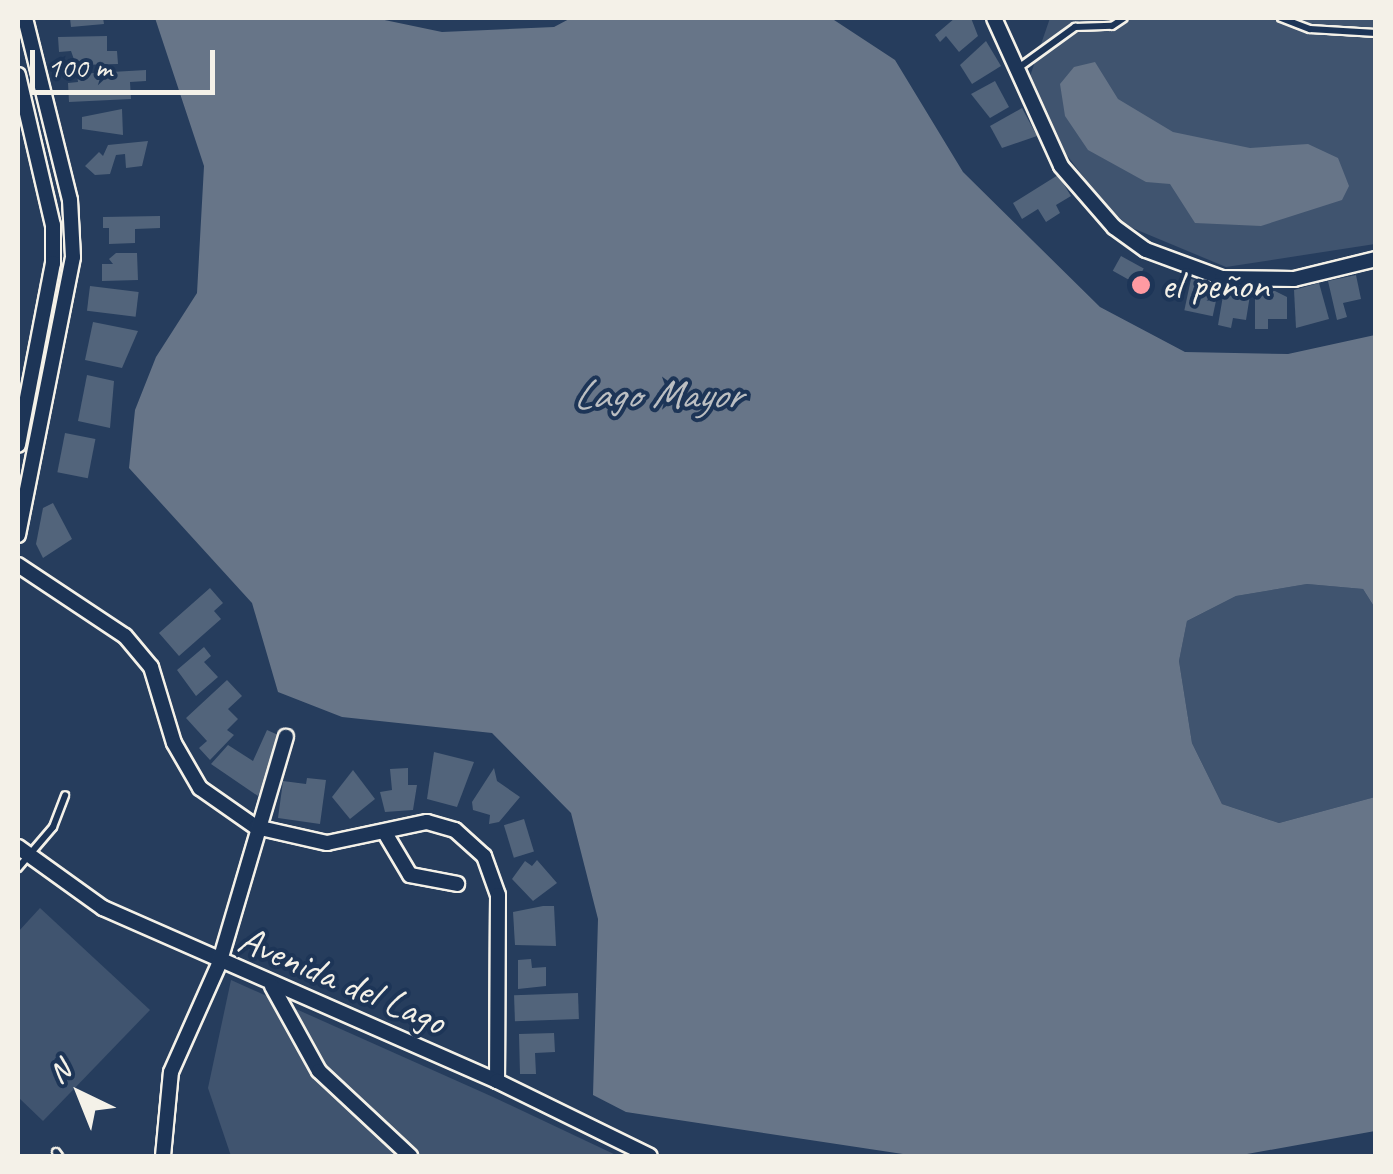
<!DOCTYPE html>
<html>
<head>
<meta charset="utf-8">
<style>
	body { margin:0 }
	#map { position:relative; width:1393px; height:1174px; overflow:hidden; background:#263d5d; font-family:Caveat,sans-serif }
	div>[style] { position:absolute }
	.green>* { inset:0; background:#40546f }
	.water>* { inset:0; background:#677588 }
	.building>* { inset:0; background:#52647b; transform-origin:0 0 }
	.roads { filter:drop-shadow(2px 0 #f4f1e8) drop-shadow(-2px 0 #f4f1e8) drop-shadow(0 2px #f4f1e8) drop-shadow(0 -2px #f4f1e8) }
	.lane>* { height:6px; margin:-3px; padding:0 3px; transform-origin:3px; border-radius:3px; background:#1d3557 }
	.street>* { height:14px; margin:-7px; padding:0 7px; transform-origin:7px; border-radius:7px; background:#1d3557 }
	.dots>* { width:28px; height:28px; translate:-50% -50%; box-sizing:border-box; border:5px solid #1d3557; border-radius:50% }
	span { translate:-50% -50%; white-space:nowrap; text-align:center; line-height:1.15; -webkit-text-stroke:8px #1d3557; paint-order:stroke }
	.poi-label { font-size:40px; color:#f4f1e8 }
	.left { translate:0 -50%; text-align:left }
	.street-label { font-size:40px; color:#f4f1e8 }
	.water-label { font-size:42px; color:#bcbfc2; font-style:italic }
	.frame { position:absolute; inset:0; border:20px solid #f4f1e8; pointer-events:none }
	.north { position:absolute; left:30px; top:1044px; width:100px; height:100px; -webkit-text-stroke:8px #1d3557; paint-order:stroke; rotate:317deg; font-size:28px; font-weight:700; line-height:40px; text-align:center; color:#f4f1e8 }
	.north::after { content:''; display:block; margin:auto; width:35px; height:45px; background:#f4f1e8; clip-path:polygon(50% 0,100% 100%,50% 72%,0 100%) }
	.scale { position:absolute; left:30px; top:50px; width:185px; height:45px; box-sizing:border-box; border:5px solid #f4f1e8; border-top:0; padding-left:12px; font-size:30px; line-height:35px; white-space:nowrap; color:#f4f1e8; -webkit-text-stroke:8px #1d3557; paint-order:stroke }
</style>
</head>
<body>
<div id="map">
	<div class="green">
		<i style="clip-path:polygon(1050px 18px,1375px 18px,1375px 244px,1226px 267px,1118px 222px,1066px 154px,1028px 82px)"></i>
		<i style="clip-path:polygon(1307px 584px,1363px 589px,1375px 608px,1375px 797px,1279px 823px,1222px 804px,1192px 743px,1179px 661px,1187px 621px,1236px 596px)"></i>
		<i style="clip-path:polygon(40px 908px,150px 1010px,43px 1121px,18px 1097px,18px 932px)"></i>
		<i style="clip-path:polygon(231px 980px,493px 1097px,618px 1156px,231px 1156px,208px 1088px)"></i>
	</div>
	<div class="water">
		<i style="clip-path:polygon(155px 18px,375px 18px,442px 32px,554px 27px,571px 18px,831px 18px,895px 60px,963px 172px,1100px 307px,1185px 352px,1288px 354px,1375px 335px,1375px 608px,1363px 589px,1307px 584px,1236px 596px,1187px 621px,1179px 661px,1192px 743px,1222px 804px,1279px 823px,1375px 797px,1375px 1131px,1236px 1156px,916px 1156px,626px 1112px,593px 1095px,598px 919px,571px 813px,492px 733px,342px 717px,278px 692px,252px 603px,129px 468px,135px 410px,156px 357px,197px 293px,204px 166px)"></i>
		<i style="clip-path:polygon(1095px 62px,1118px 99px,1173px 132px,1250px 148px,1308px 144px,1338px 158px,1349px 186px,1342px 200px,1261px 226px,1195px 223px,1170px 184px,1146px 182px,1088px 150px,1065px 116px,1060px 84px,1074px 67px)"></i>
	</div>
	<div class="building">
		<i style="clip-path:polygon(70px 18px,103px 18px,104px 24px,71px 27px)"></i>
		<i style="clip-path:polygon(955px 18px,971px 18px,978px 36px,959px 52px,946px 36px,940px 42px,935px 35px)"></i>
		<i style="clip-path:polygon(107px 36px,107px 51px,117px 51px,118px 64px,76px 65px,71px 51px,59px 52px,58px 37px)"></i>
		<i style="clip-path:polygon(986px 41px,1001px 66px,972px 84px,960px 65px)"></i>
		<i style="clip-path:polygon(146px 70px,146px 81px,130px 82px,131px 99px,69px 102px,68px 83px,78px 82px,77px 74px)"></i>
		<i style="clip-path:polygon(995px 81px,1009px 107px,990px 118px,971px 94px)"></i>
		<i style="clip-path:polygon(1022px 108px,1037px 136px,1002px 148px,990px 126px)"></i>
		<i style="clip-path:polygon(122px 109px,123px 135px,82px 129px,82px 117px)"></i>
		<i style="clip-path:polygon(148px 141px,142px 166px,126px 168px,125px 154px,116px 155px,110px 174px,95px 175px,85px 166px,99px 152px,103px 156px,108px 145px)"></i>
		<i style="clip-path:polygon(1058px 175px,1071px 196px,1056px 205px,1060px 213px,1046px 222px,1038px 209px,1022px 219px,1013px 203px)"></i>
		<i style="clip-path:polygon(160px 216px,160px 228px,135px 229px,135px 243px,109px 244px,109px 228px,103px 228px,103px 217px)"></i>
		<i style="clip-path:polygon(116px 253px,137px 253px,138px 280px,102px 281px,102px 264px,113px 264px,109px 259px)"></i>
		<i style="left:1121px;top:256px;width:26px;height:17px;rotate:29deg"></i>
		<i style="clip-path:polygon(1356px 275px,1361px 299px,1343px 303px,1347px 317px,1337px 320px,1328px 281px)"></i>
		<i style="left:1191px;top:279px;width:29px;height:32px;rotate:12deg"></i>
		<i style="clip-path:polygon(1319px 283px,1329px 319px,1296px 328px,1294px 290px)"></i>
		<i style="clip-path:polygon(1225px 284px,1251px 289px,1246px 320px,1233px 318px,1231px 328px,1218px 325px)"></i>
		<i style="left:90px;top:286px;width:49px;height:25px;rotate:7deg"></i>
		<i style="clip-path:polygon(1275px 291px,1287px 297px,1287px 319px,1268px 319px,1268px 329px,1255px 329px,1255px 292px)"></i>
		<i style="clip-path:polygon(93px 322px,138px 331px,122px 368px,85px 360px)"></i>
		<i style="clip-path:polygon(87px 375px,114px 381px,110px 428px,78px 421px)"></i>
		<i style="left:65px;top:433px;width:31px;height:40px;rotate:11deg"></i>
		<i style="clip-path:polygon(53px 503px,72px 539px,43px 558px,36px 544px,43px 508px)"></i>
		<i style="clip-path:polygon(210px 588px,223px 603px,214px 611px,221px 619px,179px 656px,159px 633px)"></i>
		<i style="clip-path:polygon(204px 647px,211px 656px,204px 662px,218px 677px,196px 696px,177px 670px)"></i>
		<i style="clip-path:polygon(227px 680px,242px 696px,228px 709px,238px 719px,227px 730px,234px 735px,210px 760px,199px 748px,207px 741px,186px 718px)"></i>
		<i style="clip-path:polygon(267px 730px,285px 738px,258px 796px,211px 764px,228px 745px,253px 761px)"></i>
		<i style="clip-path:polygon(434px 752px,474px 762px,457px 807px,427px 799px)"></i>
		<i style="clip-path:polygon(408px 768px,408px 785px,417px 785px,413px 810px,385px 812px,380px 792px,392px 790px,390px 769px)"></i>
		<i style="clip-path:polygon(494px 768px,497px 781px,520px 797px,499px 822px,489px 824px,490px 815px,473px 810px,472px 802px)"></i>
		<i style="clip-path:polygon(353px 770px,375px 799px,350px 819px,332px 797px)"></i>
		<i style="clip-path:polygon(307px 778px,326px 780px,320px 824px,278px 818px,283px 781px,306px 784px)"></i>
		<i style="left:524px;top:819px;width:34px;height:21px;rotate:73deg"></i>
		<i style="clip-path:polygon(537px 860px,557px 883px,533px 901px,512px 879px,525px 861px,532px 866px)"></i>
		<i style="clip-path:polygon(543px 906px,554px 906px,556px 946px,515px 945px,513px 912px)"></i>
		<i style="clip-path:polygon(531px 959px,532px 968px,546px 967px,546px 986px,518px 989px,518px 960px)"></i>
		<i style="left:578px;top:993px;width:26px;height:64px;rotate:88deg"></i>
		<i style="clip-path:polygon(554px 1033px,555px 1052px,535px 1053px,536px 1074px,520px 1074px,519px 1034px)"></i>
	</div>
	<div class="roads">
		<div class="lane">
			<i style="left:1281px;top:18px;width:31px;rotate:21deg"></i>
			<i style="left:1310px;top:29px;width:66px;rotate:3.5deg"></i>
			<i style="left:1017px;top:69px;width:72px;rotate:-35.9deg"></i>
			<i style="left:1075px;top:27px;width:37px;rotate:-2deg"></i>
			<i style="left:1112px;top:26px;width:14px;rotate:-34deg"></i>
			<i style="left:18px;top:868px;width:54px;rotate:-49.5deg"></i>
			<i style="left:53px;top:827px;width:34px;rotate:-69deg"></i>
			<i style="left:56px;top:1152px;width:5px;rotate:53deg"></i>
		</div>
		<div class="street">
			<i style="left:994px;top:18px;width:162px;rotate:65.6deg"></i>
			<i style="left:1061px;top:166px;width:81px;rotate:49deg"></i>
			<i style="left:1114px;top:227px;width:39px;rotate:36deg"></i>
			<i style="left:1146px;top:250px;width:81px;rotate:20.2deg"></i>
			<i style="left:1222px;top:278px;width:72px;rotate:0.8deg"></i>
			<i style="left:1294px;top:279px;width:84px;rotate:-13.7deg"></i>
			<i style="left:18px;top:75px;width:154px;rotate:76.9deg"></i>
			<i style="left:53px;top:225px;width:38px;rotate:90deg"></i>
			<i style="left:53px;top:263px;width:185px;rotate:100.9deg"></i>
			<i style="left:18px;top:535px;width:283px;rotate:-78.8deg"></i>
			<i style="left:73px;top:257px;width:57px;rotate:-93deg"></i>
			<i style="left:70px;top:200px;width:187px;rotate:-103.9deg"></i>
			<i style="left:18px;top:565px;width:128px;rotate:33.6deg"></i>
			<i style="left:125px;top:636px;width:40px;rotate:50deg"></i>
			<i style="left:151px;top:667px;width:79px;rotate:73.2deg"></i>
			<i style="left:174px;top:743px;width:52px;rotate:60deg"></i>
			<i style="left:200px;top:788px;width:68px;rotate:34.9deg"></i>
			<i style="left:256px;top:827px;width:73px;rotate:12.7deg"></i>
			<i style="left:327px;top:843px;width:102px;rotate:-11.9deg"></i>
			<i style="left:427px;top:822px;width:29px;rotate:16deg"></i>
			<i style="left:455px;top:830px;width:39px;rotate:42deg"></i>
			<i style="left:484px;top:856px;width:41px;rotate:70.3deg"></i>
			<i style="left:498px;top:895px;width:186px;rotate:90.3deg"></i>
			<i style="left:385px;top:833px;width:49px;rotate:59.2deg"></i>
			<i style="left:410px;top:875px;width:48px;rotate:10.8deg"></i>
			<i style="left:18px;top:847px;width:105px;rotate:35.7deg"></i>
			<i style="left:103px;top:908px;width:430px;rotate:23.7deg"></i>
			<i style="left:497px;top:1081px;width:170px;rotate:26.1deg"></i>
			<i style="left:272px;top:986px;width:97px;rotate:61.1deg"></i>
			<i style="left:319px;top:1071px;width:125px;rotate:43deg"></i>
			<i style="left:163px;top:1156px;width:84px;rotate:-84.6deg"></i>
			<i style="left:171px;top:1072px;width:118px;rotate:-66deg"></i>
			<i style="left:219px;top:964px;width:237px;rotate:-73.6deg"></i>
		</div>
	</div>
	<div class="dots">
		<i style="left:1141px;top:285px;background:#ff9aa2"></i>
	</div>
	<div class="poi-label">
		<span class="left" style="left:1161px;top:285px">el peñon</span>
	</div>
	<div class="street-label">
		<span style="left:342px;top:980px;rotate:23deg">Avenida del Lago</span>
	</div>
	<div class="water-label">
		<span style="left:657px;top:395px">Lago Mayor</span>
	</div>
	<div class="frame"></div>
	<div class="north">N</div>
	<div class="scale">100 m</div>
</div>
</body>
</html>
